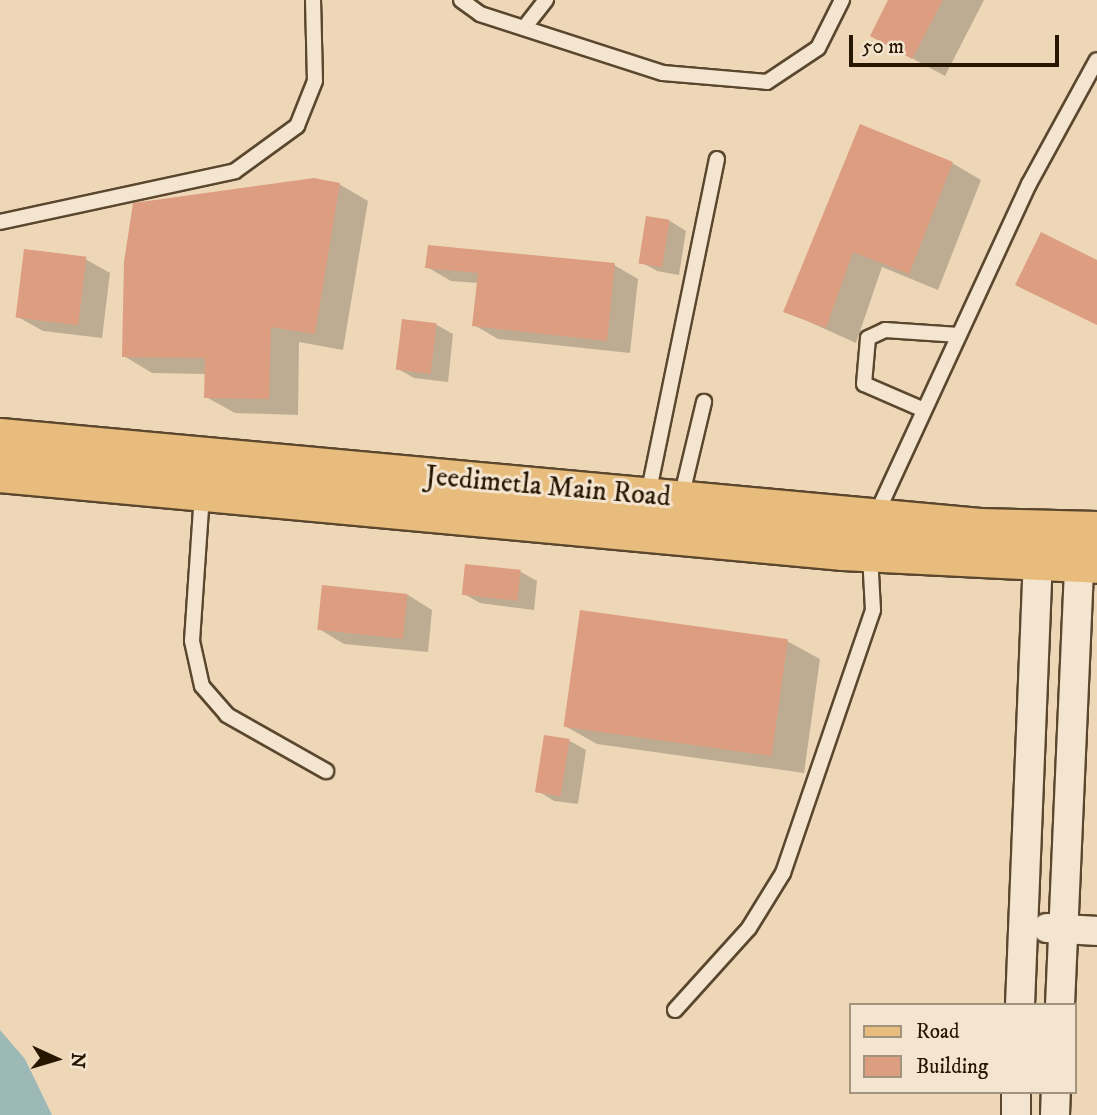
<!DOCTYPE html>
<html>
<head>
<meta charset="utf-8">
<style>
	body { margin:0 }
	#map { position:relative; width:1097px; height:1115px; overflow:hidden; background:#eed7b7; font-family:"IM FELL DW Pica",serif }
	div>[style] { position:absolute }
	.water>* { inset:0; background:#9cb8b7 }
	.shadow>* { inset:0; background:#0003 }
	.building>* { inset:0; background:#dc9d81; transform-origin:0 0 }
	.roads { filter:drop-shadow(2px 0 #5a472e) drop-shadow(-2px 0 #5a472e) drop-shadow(0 2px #5a472e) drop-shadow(0 -2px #5a472e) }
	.lane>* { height:14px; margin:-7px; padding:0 7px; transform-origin:7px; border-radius:7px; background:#f4e5d0 }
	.street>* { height:28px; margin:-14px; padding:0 14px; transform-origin:14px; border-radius:14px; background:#f4e5d0 }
	.primary>* { height:38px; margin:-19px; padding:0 19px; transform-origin:19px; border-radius:19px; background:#e7bc7c }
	span { translate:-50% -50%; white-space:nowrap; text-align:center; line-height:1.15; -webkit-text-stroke:6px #f4e5d0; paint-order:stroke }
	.street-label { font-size:28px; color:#281700 }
	.legend { position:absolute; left:849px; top:1003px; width:228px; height:91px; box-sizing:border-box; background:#f4e5d0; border:2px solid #a2937d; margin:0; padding:9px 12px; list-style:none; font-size:21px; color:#281700 }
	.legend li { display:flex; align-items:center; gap:14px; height:35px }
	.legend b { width:35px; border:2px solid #a2937d }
	.north { position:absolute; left:21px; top:1024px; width:70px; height:70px; -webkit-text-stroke:5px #f4e5d0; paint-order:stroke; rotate:94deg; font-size:19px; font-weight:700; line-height:28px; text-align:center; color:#281700 }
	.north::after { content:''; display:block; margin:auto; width:24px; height:32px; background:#281700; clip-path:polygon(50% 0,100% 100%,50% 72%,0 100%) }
	.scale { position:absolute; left:849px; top:35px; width:210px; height:32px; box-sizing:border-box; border:4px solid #281700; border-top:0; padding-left:9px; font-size:21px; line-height:24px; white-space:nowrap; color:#281700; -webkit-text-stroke:5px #f4e5d0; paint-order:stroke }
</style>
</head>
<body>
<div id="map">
	<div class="water">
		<i style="clip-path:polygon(0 1030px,25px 1059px,52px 1115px,0 1115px)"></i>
	</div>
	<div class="shadow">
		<i style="clip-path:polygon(890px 0,984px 0,945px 76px,904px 54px)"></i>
		<i style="clip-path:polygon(952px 163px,981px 180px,938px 290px,882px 267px,856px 343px,785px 311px)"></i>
		<i style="clip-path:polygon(339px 184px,368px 201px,343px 350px,299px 342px,298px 415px,235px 413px,206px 397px,206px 374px,152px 373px,124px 356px)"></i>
		<i style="clip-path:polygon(670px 221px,686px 231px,679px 275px,657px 271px,641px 262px)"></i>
		<i style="clip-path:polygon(85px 259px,110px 273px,102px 338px,43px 331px,18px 317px)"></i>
		<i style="clip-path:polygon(614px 265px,638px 279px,630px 353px,498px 339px,474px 325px,478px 283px,451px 281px,427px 267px)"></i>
		<i style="clip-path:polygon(403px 321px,437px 325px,453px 334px,448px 382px,414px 378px,398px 369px)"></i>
		<i style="clip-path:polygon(521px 572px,537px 581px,534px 610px,480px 603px,464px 594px)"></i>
		<i style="clip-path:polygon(408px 595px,432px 610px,428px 652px,344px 644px,319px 629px)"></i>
		<i style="clip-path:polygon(787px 641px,820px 659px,804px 773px,597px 744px,565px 726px)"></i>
		<i style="clip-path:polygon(570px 741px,586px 750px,578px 804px,554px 801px,538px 791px)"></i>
	</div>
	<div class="building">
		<i style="clip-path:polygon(888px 0,943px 0,912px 59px,870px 36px)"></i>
		<i style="clip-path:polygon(860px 124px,953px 162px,909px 274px,853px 252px,826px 328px,783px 312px)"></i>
		<i style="clip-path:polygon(314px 178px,340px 183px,315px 334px,271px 327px,269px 399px,204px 398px,205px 358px,122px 357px,124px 262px,133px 203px)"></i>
		<i style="left:646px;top:216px;width:24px;height:48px;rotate:9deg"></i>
		<i style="clip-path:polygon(1041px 232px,1097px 260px,1097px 325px,1015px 285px)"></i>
		<i style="clip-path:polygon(428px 245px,615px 263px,607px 341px,472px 326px,478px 273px,425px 268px)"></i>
		<i style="left:24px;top:249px;width:63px;height:69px;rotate:7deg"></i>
		<i style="left:402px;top:319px;width:35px;height:51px;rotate:7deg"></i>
		<i style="left:465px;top:564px;width:56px;height:31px;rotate:6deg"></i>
		<i style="left:322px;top:585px;width:86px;height:45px;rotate:6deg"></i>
		<i style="left:580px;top:610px;width:210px;height:118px;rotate:8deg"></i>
		<i style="left:544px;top:735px;width:26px;height:58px;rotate:9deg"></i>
	</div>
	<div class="roads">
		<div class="lane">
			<i style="left:461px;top:0;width:24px;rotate:36deg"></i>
			<i style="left:480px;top:14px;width:192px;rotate:17.9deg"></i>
			<i style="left:663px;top:73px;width:104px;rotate:4.9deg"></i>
			<i style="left:767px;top:82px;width:61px;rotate:-33.7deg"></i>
			<i style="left:818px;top:48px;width:54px;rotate:-63.4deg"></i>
			<i style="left:524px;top:28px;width:36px;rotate:-52deg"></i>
			<i style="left:0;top:222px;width:240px;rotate:-12.2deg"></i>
			<i style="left:235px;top:171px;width:77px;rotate:-36deg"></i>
			<i style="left:297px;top:126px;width:48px;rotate:-68.2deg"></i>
			<i style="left:315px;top:81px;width:81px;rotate:-91.4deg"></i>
			<i style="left:924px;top:410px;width:65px;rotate:-156.6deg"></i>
			<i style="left:864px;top:384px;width:46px;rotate:-85deg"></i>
			<i style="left:868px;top:338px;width:19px;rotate:-25deg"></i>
			<i style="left:885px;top:330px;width:74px;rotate:3.9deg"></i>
			<i style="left:202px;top:494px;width:147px;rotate:93.9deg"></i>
			<i style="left:192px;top:641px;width:46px;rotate:77.5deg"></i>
			<i style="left:202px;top:686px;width:38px;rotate:49deg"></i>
			<i style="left:227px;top:715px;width:114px;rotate:29.5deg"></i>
			<i style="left:648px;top:495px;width:343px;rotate:-78.4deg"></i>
			<i style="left:681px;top:498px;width:99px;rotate:-76.5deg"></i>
			<i style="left:876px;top:515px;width:365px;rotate:-65.2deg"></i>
			<i style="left:1029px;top:184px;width:141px;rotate:-61.3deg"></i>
			<i style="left:675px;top:1010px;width:110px;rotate:-47.9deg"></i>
			<i style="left:749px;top:928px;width:65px;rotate:-58.3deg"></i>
			<i style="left:783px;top:873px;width:278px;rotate:-71.1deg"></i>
			<i style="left:873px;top:610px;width:55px;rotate:-93.1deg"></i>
		</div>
		<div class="street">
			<i style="left:1047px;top:928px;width:50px;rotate:3.4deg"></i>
			<i style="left:1020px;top:1005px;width:444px;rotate:-87.7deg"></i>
			<i style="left:1060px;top:1005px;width:441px;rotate:-87.5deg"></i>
			<i style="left:1016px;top:1115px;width:23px;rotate:-90deg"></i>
			<i style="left:1055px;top:1115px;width:23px;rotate:-88deg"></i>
		</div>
		<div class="primary">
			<i style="left:0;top:438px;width:984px;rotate:5.25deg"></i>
			<i style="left:980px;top:528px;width:117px;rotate:1.5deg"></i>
			<i style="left:0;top:473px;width:847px;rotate:5.29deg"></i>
			<i style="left:843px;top:551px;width:254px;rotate:2.9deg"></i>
		</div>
	</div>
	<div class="street-label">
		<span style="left:548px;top:487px;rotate:5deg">Jeedimetla Main Road</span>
	</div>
	<ul class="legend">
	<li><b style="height:9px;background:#e7bc7c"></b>Road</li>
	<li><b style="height:19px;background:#dc9d81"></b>Building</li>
	</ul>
	<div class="north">N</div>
	<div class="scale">50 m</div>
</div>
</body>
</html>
